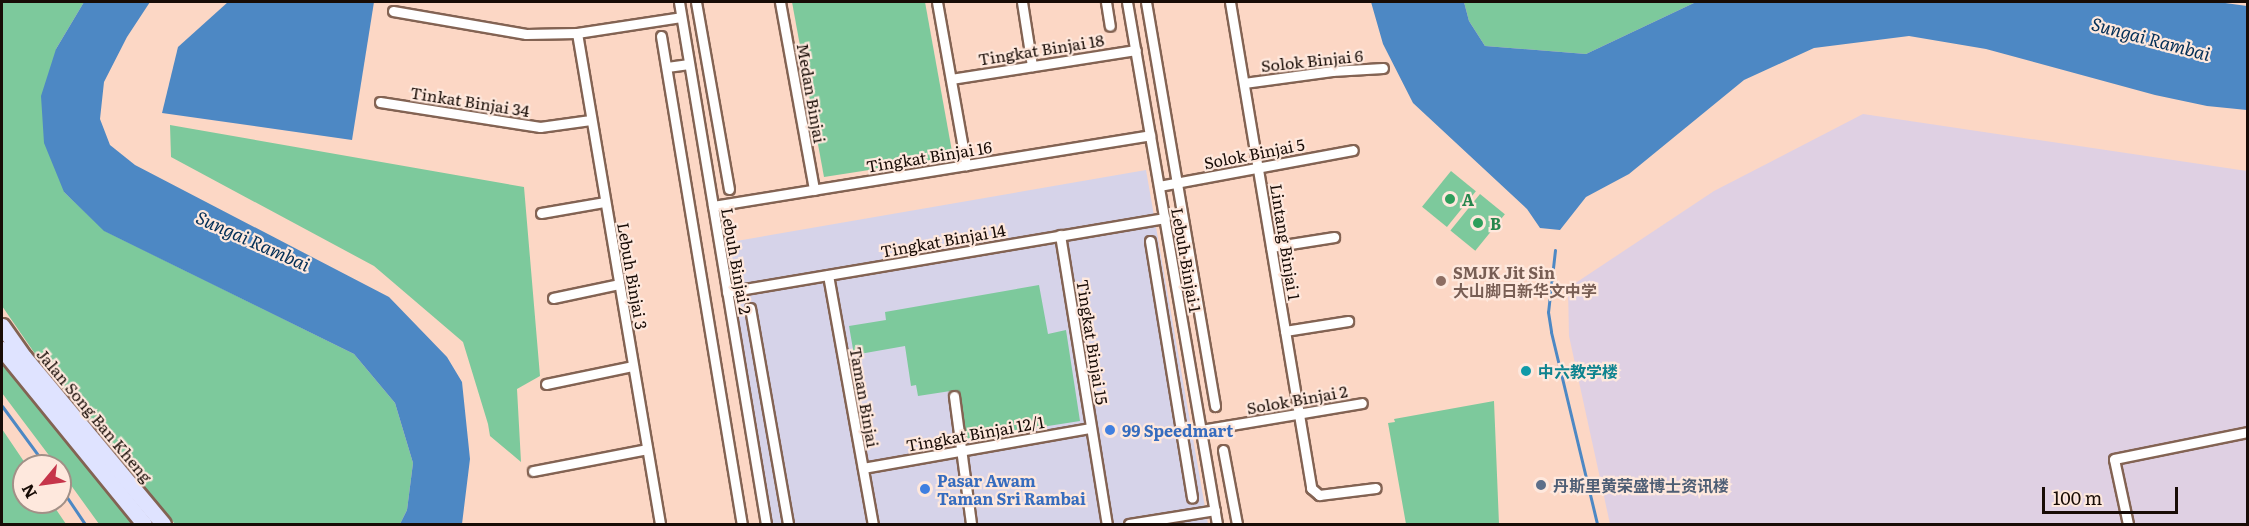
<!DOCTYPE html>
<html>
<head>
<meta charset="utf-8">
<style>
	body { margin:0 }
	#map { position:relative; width:2249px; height:526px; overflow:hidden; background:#fcd7c5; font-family:Literata,"Noto Sans SC",serif }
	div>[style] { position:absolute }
	.commercial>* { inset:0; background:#d6d3e9 }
	.industrial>* { inset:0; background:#dfd0e3 }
	.green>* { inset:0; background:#7dc99c; transform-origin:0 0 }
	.water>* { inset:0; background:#4d88c4 }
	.stream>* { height:3px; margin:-1.5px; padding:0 1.5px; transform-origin:1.5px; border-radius:1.5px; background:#4d88c4 }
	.roads { filter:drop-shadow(2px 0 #836353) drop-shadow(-2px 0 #836353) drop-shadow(0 2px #836353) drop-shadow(0 -2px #836353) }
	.street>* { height:9px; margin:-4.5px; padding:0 4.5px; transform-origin:4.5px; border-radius:4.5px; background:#fff }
	.primary>* { height:15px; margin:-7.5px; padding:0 7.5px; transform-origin:7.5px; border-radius:7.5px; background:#dfe3ff }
	.dots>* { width:16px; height:16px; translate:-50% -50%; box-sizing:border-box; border:3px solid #fee8dd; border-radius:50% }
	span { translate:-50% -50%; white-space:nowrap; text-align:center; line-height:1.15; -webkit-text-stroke:4.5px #fee8dd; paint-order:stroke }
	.street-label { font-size:16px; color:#180c06 }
	.leisure-label { font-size:16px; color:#27864d; font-weight:700 }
	.left { translate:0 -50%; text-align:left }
	.education-label { font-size:16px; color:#785e54; font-weight:700 }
	.culture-label { font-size:16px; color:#0d838f; font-weight:700 }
	.shop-label { font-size:16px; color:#366cbe; font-weight:700 }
	.service-label { font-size:16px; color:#4e5e75; font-weight:700 }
	.water-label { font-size:18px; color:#022e56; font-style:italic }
	.frame { position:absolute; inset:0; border:3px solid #180c06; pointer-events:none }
	.north { position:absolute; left:12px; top:454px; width:60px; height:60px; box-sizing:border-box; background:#fee8dd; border:2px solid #a29087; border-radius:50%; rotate:241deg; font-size:16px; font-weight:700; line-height:24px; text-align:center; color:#180c06 }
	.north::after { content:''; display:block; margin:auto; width:21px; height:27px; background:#c6354a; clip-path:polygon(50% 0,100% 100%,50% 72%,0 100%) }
	.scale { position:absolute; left:2042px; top:487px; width:136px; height:27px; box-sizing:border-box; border:3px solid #180c06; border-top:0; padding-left:8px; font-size:18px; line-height:21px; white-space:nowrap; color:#180c06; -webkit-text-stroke:4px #fee8dd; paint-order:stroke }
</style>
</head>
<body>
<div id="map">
	<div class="commercial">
		<i style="clip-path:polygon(1146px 170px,1208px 524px,772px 524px,725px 243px)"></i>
	</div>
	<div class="industrial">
		<i style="clip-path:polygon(1863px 114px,2247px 171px,2247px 524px,1610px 524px,1569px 336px,1568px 288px,1714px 191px)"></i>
	</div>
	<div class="green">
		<i style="clip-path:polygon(2px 2px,84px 2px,56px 49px,64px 192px,105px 231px,354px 354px,395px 403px,413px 463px,407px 510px,400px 524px,175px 524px,40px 361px,2px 306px)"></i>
		<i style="clip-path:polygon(792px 2px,925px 2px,953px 157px,824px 177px)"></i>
		<i style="clip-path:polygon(1464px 2px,1696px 2px,1586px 54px,1485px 46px,1469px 21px)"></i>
		<i style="clip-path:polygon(170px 125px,524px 187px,540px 376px,517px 389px,521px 462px,490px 436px,488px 424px,463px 342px,374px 266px,171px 157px)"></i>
		<i style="left:1451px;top:171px;width:32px;height:46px;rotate:39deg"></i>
		<i style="left:1480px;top:194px;width:32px;height:47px;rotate:39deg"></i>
		<i style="clip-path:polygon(1039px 285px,1048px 334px,1066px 330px,1080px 421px,966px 439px,957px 390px,918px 396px,916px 385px,911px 386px,905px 346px,854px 355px,849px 326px,886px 320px,885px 312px)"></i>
		<i style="clip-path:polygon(2px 361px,19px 381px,134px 524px,99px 524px,60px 470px,60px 466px,57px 466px,2px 393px)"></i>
		<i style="clip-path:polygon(1494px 401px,1499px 524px,1406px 524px,1388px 423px,1395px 422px,1394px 419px)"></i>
		<i style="clip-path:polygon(2px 429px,27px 466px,24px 466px,24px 502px,51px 502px,66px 524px,2px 524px)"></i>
	</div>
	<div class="water">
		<i style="clip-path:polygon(84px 2px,150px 2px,127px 37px,104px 82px,100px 119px,110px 145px,135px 165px,389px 297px,447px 357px,462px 382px,470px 459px,462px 524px,400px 524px,407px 510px,413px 463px,395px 403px,354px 354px,104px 231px,64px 192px,44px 143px,41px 96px,56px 49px)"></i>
		<i style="clip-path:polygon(228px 2px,374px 2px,352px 140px,162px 113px,178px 47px)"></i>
		<i style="clip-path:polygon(1371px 2px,1464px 2px,1469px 21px,1485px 46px,1586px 54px,1696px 2px,2218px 2px,2247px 6px,2247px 110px,2207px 106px,2155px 95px,1986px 49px,1909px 36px,1814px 48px,1744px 80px,1629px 174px,1586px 197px,1560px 230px,1540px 228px,1527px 209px,1413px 103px,1383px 44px)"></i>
	</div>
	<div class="stream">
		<i style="left:1555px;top:250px;width:62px;rotate:96.4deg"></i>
		<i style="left:1548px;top:312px;width:20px;rotate:81deg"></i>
		<i style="left:1551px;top:332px;width:197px;rotate:76.5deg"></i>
		<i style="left:2px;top:406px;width:74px;rotate:53.7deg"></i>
		<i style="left:60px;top:487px;width:45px;rotate:56deg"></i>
	</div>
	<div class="roads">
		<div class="street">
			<i style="left:679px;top:2px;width:529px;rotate:80.54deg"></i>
			<i style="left:696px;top:2px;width:190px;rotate:80deg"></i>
			<i style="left:780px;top:2px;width:191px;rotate:79.7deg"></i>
			<i style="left:937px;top:2px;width:166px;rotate:79.9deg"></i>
			<i style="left:1022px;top:2px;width:65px;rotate:81.1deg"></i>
			<i style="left:1106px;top:2px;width:24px;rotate:81deg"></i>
			<i style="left:1127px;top:2px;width:530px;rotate:80.22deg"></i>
			<i style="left:1146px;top:2px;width:410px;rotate:80.3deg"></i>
			<i style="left:1230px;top:2px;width:493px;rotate:80.5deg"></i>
			<i style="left:1311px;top:488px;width:11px;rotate:41deg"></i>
			<i style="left:1319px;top:495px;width:57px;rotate:-7deg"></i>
			<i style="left:393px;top:11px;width:135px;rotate:9.8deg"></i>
			<i style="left:526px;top:34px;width:51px;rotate:-1.1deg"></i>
			<i style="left:577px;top:33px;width:105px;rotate:-8.7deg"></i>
			<i style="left:577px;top:33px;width:498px;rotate:80.4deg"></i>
			<i style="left:661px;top:36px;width:495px;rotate:80.6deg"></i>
			<i style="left:667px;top:67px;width:22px;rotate:-8deg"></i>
			<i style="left:951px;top:79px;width:187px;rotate:-8.9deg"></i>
			<i style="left:1244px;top:83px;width:89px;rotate:-7.8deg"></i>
			<i style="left:1332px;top:71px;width:51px;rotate:-3.4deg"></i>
			<i style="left:380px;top:102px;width:162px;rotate:8.9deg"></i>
			<i style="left:540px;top:127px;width:51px;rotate:-7.8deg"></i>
			<i style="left:1159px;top:186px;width:197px;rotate:-10.5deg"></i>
			<i style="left:713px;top:206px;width:443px;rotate:-9.2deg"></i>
			<i style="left:541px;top:213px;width:65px;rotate:-9.8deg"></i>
			<i style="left:1060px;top:235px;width:293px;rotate:80.8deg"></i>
			<i style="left:1150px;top:241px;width:260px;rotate:80.7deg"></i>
			<i style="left:1271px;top:247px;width:64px;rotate:-9deg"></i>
			<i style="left:828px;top:275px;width:253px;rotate:79.8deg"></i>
			<i style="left:727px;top:292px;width:444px;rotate:-9.6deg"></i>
			<i style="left:553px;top:298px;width:67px;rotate:-12deg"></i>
			<i style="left:750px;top:308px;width:219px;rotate:80deg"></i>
			<i style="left:1285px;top:331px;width:64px;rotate:-9deg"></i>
			<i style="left:546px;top:384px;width:89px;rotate:-11.7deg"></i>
			<i style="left:954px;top:396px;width:129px;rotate:82.4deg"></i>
			<i style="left:1201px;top:430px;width:163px;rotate:-9.5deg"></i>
			<i style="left:1223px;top:450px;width:75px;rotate:79.3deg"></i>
			<i style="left:863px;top:468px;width:231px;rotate:-10deg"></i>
			<i style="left:533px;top:471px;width:116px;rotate:-10.9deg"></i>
			<i style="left:1129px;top:524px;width:87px;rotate:-9.2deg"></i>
			<i style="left:2128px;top:524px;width:66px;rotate:-102.2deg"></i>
			<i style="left:2114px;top:459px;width:137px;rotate:-11.4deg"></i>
		</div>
		<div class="primary">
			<i style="left:2px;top:326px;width:38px;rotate:55deg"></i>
			<i style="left:24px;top:357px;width:217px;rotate:50.2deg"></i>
			<i style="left:2px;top:349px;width:225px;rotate:50.9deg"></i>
		</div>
	</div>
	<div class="dots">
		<i style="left:1450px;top:199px;background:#2e9e5b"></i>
		<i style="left:1478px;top:223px;background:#2e9e5b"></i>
		<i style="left:1441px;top:281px;background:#8d6e63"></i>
		<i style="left:1526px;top:371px;background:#0f9aa8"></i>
		<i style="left:1110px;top:430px;background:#3f7fe0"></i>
		<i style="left:1541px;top:485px;background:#5c6f8a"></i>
		<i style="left:925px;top:489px;background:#3f7fe0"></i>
	</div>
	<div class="street-label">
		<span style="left:1041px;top:49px;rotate:-9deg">Tingkat Binjai 18</span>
		<span style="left:1312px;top:60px;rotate:-6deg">Solok Binjai 6</span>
		<span style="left:812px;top:93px;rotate:80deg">Medan Binjai</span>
		<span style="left:470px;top:101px;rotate:9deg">Tinkat Binjai 34</span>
		<span style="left:1254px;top:153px;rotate:-11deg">Solok Binjai 5</span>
		<span style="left:929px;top:156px;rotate:-9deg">Tingkat Binjai 16</span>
		<span style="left:943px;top:240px;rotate:-10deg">Tingkat Binjai 14</span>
		<span style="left:1286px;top:242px;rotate:81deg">Lintang Binjai 1</span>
		<span style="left:1187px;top:260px;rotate:80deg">Lebuh Binjai 1</span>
		<span style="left:737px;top:261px;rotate:80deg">Lebuh Binjai 2</span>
		<span style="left:633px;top:276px;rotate:80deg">Lebuh Binjai 3</span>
		<span style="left:1093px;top:342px;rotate:81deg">Tingkat Binjai 15</span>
		<span style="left:865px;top:397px;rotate:80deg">Taman Binjai</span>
		<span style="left:1297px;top:399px;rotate:-10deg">Solok Binjai 2</span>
		<span style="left:95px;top:415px;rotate:50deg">Jalan Song Ban Kheng</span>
		<span style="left:975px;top:433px;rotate:-10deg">Tingkat Binjai 12/1</span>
	</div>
	<div class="leisure-label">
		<span class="left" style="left:1462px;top:199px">A</span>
		<span class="left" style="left:1490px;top:223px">B</span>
	</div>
	<div class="education-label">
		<span class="left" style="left:1453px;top:281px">SMJK Jit Sin<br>大山脚日新华文中学</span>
	</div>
	<div class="culture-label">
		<span class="left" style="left:1538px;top:371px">中六教学楼</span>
	</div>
	<div class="shop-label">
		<span class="left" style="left:1122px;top:430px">99 Speedmart</span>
		<span class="left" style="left:937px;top:489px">Pasar Awam<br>Taman Sri Rambai</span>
	</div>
	<div class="service-label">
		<span class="left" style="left:1553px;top:485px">丹斯里黄荣盛博士资讯楼</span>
	</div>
	<div class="water-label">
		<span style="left:2151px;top:39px;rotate:15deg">Sungai Rambai</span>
		<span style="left:253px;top:241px;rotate:24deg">Sungai Rambai</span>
	</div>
	<div class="frame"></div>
	<div class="north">N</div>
	<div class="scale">100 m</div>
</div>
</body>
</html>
